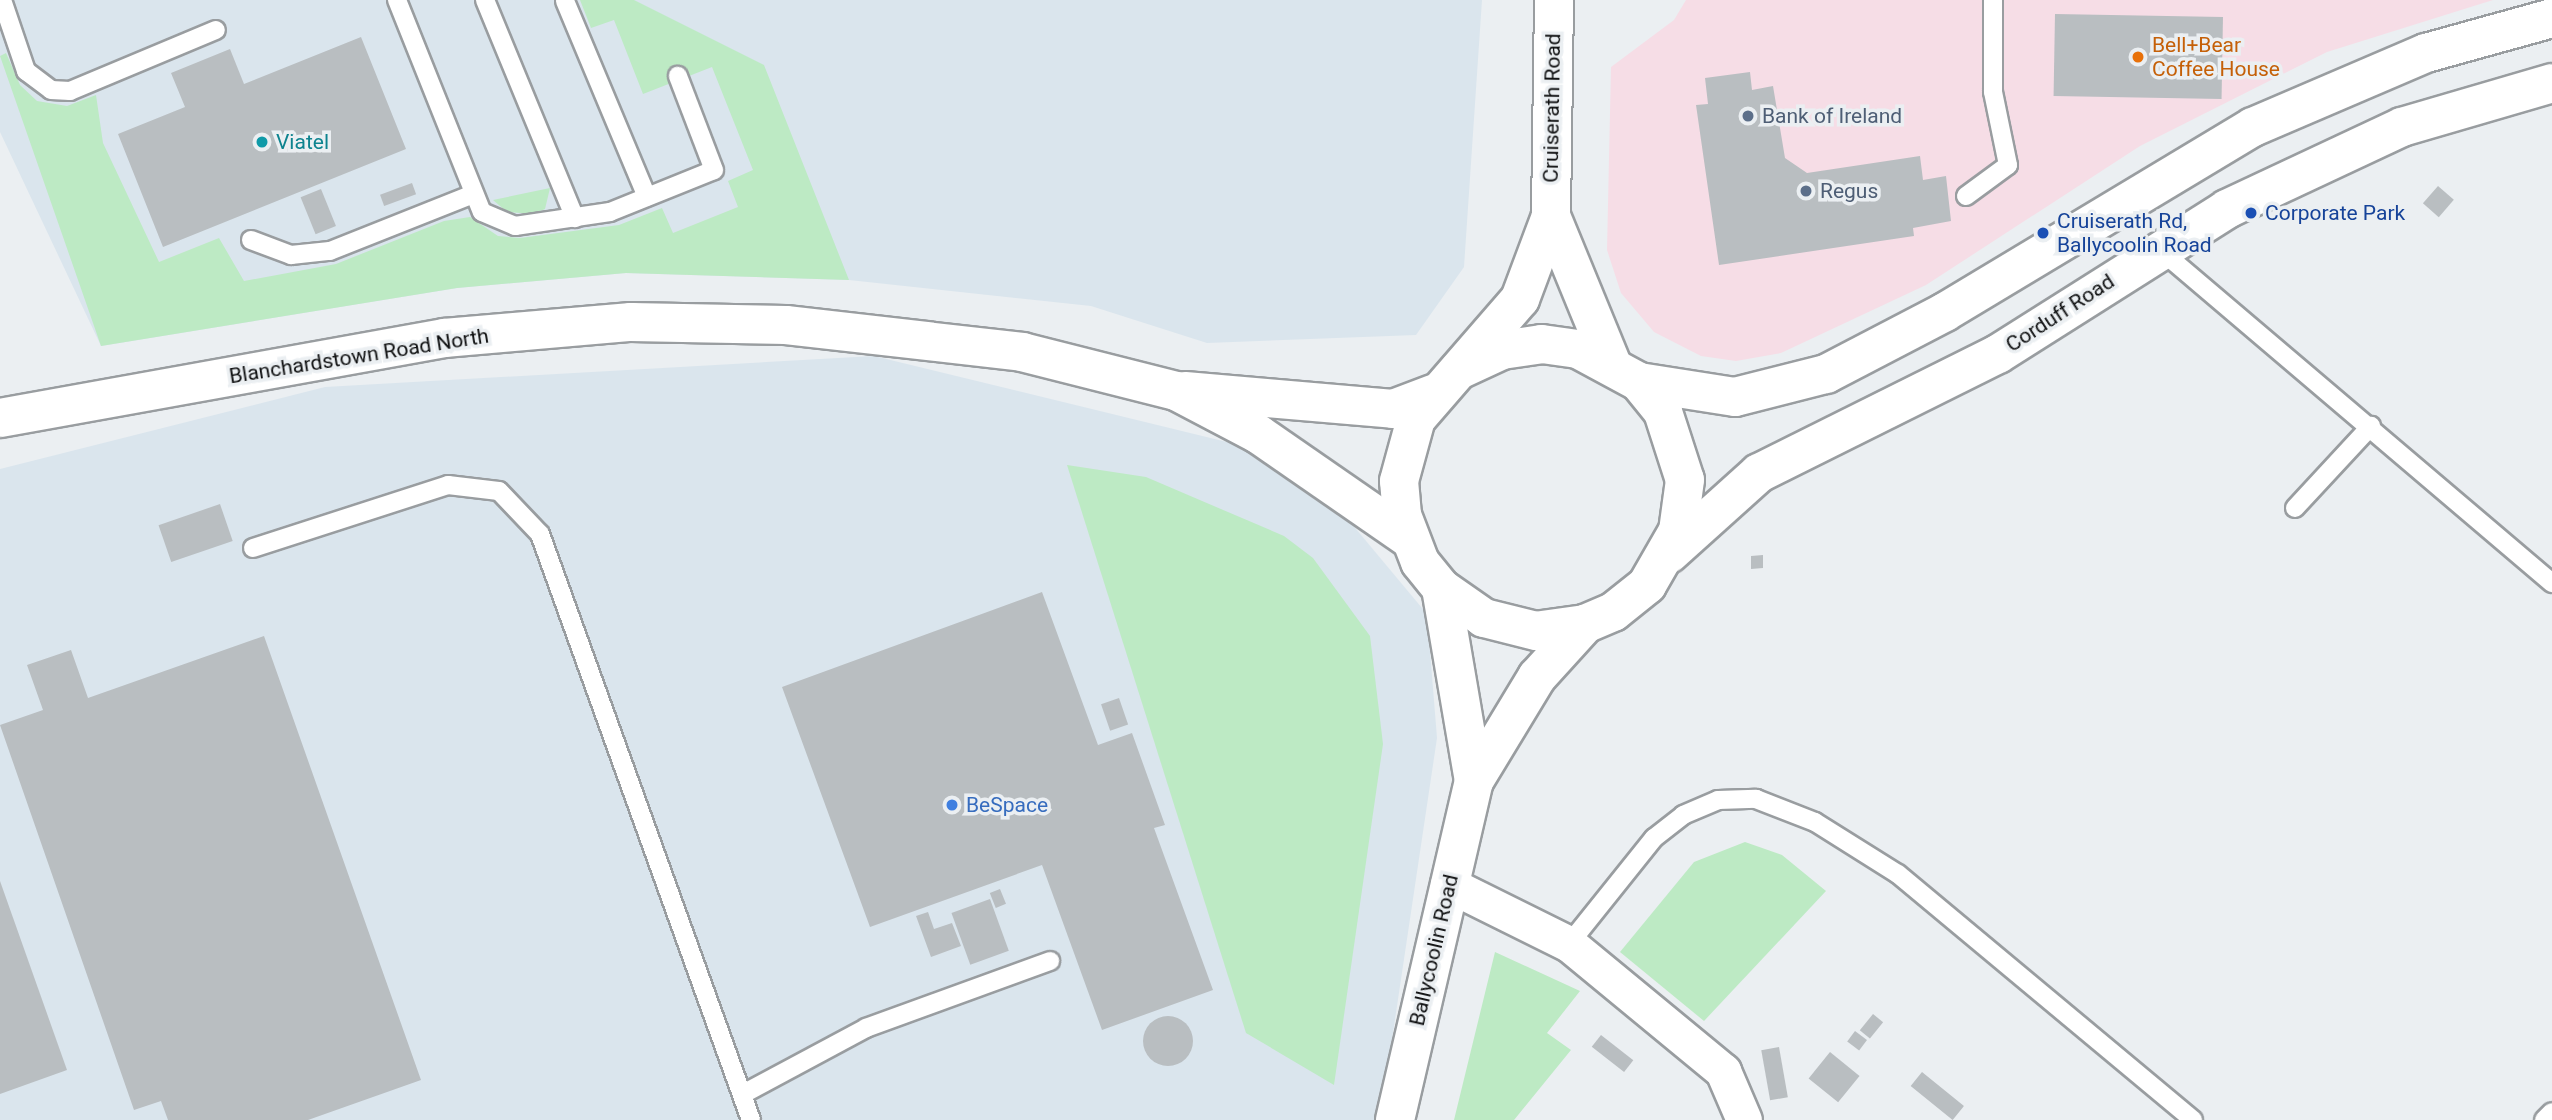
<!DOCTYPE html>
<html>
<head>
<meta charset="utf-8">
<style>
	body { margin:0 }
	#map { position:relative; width:2552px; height:1120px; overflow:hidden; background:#ebeff2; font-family:Roboto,sans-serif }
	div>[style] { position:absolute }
	.commercial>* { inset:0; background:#f6dde6 }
	.built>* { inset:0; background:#dae5ed }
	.green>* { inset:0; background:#bdeac4 }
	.building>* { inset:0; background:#b9bec1; transform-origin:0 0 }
	.round { border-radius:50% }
	.roads { filter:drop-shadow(2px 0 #999da0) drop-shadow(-2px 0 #999da0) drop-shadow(0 2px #999da0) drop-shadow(0 -2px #999da0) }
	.service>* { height:18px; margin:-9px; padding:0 9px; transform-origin:9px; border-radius:9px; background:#fff }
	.minor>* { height:35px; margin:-17.5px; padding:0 17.5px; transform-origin:17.5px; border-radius:17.5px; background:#fff }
	.tertiary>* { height:38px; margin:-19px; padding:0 19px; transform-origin:19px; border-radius:19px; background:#fff }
	.secondary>* { height:38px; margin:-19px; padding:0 19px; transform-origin:19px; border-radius:19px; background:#fff }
	.dots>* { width:19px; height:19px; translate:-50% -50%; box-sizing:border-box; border:4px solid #ebeff2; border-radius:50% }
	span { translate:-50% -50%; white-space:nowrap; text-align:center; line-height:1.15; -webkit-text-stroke:7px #ebeff2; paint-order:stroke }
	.food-label { font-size:21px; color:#c56008 }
	.left { translate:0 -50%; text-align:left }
	.street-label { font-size:21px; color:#0e0f10 }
	.service-label { font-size:21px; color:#4e5e75 }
	.culture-label { font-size:21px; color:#0d838f }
	.transit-label { font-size:21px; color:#164399 }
	.shop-label { font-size:21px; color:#366cbe }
</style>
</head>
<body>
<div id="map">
	<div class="commercial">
		<i style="clip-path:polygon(1686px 0,2493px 0,2327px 52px,2140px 146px,1926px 285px,1781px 353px,1736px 361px,1701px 356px,1654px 332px,1621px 293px,1607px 250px,1611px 67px,1674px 20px)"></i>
	</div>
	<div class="built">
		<i style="clip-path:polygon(0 0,1482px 0,1464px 267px,1416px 335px,1207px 343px,1091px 306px,849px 280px,626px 273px,457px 288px,101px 346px,0 132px)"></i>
		<i style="clip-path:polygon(874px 356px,1231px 443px,1331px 499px,1427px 614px,1437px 738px,1380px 1120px,0 1120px,0 469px,325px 387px)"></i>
	</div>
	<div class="green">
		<i style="clip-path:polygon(580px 0,634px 0,764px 65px,849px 280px,626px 273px,457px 288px,101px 346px,0 56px,6px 53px,20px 85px,37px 101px,67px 106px,96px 95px,103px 143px,159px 262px,219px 238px,244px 281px,336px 264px,444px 221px,470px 217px,498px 236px,520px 238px,619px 225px,662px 208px,673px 233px,738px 207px,728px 181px,753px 170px,712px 67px,643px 94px,614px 20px,591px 28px)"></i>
		<i style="clip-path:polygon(550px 188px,545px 209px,533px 214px,507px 212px,493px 200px)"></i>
		<i style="clip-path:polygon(1067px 465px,1146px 477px,1284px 536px,1313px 558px,1370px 636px,1383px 744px,1334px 1085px,1246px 1033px)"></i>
		<i style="clip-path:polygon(1745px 842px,1782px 855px,1826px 891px,1704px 1021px,1620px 952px,1694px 862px)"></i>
		<i style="clip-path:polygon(1495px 952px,1580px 991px,1547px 1033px,1571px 1050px,1514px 1120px,1454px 1120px)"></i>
	</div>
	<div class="building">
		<i style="left:2055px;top:14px;width:168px;height:82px;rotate:1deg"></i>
		<i style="clip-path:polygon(361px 37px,406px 149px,163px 247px,118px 134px,185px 107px,171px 73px,230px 49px,244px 84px)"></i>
		<i style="clip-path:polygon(1750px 72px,1752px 90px,1773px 86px,1785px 158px,1807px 173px,1920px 156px,1923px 180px,1946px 176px,1951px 221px,1913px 228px,1914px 236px,1719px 265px,1696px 105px,1708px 104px,1705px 78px)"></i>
		<i style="left:412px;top:183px;width:12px;height:34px;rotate:70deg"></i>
		<i style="left:2438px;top:186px;width:21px;height:23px;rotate:41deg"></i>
		<i style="left:321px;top:189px;width:40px;height:22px;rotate:68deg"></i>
		<i style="left:220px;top:504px;width:39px;height:65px;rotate:71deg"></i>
		<i style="clip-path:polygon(1763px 555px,1763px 568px,1751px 569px,1751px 556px)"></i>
		<i style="clip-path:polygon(1042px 592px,1098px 745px,1132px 733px,1165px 825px,1154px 828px,1213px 990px,1102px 1030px,1042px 865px,870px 927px,782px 687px)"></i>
		<i style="clip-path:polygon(264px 636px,421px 1080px,308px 1120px,168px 1120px,161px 1101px,134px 1110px,0 725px,43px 710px,27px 665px,71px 650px,88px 698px)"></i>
		<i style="left:1119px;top:698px;width:28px;height:19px;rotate:71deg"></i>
		<i style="clip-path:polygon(0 881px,67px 1070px,0 1094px)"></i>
		<i style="left:1000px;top:889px;width:16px;height:11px;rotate:68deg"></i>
		<i style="left:990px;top:899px;width:55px;height:41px;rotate:70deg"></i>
		<i style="clip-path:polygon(928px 912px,934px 929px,952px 923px,961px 946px,931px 957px,916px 916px)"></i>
		<i style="left:1873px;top:1014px;width:13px;height:21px;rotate:39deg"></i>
		<i class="round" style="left:1143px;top:1016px;width:50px;height:50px"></i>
		<i style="left:1855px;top:1031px;width:15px;height:13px;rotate:37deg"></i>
		<i style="left:1601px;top:1035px;width:41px;height:15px;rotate:38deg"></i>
		<i style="left:1779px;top:1047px;width:51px;height:18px;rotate:80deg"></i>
		<i style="left:1830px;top:1052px;width:38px;height:34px;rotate:39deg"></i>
		<i style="left:1922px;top:1072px;width:54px;height:18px;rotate:39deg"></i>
	</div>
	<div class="roads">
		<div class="service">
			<i style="left:397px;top:0;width:228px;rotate:68.2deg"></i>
			<i style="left:482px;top:212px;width:36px;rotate:23deg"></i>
			<i style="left:515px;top:226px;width:96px;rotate:-8.4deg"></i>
			<i style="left:610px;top:212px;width:112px;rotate:-22deg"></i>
			<i style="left:714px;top:170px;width:101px;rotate:-111deg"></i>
			<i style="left:485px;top:0;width:236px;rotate:67.6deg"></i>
			<i style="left:565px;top:1px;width:212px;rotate:67.3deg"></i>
			<i style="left:3px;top:3px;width:72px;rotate:71.3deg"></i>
			<i style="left:26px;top:71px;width:31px;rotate:37deg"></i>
			<i style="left:51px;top:90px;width:19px;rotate:3deg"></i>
			<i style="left:70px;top:91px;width:158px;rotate:-22.7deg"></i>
			<i style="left:1966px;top:196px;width:52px;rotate:-36.4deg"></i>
			<i style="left:2008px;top:165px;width:75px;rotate:-101.6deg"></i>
			<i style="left:1993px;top:92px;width:92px;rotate:-90deg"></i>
			<i style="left:251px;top:240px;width:43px;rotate:20.6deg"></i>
			<i style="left:291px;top:255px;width:39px;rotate:-6deg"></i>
			<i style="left:330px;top:251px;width:154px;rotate:-21.7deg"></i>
			<i style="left:2159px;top:249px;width:516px;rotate:40.36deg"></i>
			<i style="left:2295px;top:508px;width:112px;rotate:-47.2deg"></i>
			<i style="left:253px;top:548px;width:205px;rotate:-17.9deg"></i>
			<i style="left:448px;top:485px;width:51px;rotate:6.7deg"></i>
			<i style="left:499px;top:491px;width:59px;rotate:46.4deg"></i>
			<i style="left:540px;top:534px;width:623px;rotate:70.2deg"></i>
			<i style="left:1569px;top:944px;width:136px;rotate:-51.3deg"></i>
			<i style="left:1654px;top:838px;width:37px;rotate:-38deg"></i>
			<i style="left:1683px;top:815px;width:38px;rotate:-23deg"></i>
			<i style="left:1718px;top:800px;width:38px;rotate:-2deg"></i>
			<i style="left:1756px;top:799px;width:63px;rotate:21.3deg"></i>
			<i style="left:1815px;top:822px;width:98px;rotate:32.1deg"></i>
			<i style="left:1898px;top:874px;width:384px;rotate:39.8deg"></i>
			<i style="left:743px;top:1094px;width:140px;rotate:-28.2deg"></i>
			<i style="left:866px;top:1028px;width:196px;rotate:-20deg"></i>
			<i style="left:2544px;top:1120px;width:11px;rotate:-45deg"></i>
		</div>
		<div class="minor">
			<i style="left:1448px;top:884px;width:135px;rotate:26.4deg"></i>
			<i style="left:1569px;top:944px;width:200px;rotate:39.5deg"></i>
			<i style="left:1723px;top:1071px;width:53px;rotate:66.8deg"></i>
		</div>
		<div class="tertiary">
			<i style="left:1639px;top:382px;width:97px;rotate:8.9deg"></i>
			<i style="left:1735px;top:397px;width:94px;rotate:-14.2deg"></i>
			<i style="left:1826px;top:374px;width:134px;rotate:-27.5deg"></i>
			<i style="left:1945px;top:312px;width:359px;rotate:-31deg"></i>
			<i style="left:2253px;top:127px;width:188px;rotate:-23.2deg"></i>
			<i style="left:2426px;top:53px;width:131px;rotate:-15.5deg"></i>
			<i style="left:1669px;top:554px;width:121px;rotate:-42deg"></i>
			<i style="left:1759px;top:473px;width:267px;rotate:-26.5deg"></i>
			<i style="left:1998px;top:354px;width:271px;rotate:-32.3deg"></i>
			<i style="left:2227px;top:209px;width:193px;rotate:-25.1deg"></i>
			<i style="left:2402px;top:127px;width:156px;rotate:-16.3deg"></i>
		</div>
		<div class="secondary">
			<i style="left:1554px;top:0;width:216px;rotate:90.8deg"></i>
			<i style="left:1551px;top:216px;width:158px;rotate:67.7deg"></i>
			<i style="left:1459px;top:370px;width:47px;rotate:-24.9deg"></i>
			<i style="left:1502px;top:350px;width:40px;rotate:-8.5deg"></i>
			<i style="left:1542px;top:344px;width:36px;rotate:8deg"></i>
			<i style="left:1578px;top:349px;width:69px;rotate:28.4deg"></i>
			<i style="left:1639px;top:382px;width:38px;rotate:51deg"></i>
			<i style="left:1663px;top:412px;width:71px;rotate:72.1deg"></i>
			<i style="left:1685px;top:480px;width:51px;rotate:97.8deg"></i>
			<i style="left:1678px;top:531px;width:62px;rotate:119.9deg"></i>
			<i style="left:1647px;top:585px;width:43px;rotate:141.5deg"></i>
			<i style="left:1613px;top:612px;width:30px;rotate:157deg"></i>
			<i style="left:1585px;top:624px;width:49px;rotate:171.9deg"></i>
			<i style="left:1536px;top:631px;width:54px;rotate:-166deg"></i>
			<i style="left:1484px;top:618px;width:52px;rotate:-145.1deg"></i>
			<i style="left:1441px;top:588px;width:33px;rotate:-129deg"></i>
			<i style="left:1420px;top:562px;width:50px;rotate:-111deg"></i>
			<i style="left:1402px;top:515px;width:34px;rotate:-95deg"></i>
			<i style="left:1399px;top:481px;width:64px;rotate:-74.7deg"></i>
			<i style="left:1416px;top:419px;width:159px;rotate:-49.1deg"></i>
			<i style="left:1520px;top:299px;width:89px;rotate:-69.5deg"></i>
			<i style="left:1185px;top:391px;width:209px;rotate:4.9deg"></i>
			<i style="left:1393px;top:409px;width:43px;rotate:-20.6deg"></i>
			<i style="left:0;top:418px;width:451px;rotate:-10.2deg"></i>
			<i style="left:444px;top:338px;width:188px;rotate:-4.9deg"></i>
			<i style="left:631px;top:322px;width:155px;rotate:1.1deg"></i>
			<i style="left:786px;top:325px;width:238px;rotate:6.5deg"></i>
			<i style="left:1022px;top:352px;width:159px;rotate:14.2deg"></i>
			<i style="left:1176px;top:391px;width:93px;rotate:27.7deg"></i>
			<i style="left:1258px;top:434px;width:183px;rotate:34.7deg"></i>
			<i style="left:1441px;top:588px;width:196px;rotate:80.3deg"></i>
			<i style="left:1395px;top:1120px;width:348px;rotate:-76.9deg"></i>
			<i style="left:1474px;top:781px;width:122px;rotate:-58.8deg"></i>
			<i style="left:1537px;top:677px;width:72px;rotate:-47.8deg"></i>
		</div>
	</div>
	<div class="dots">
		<i style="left:2138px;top:57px;background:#e8710a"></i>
		<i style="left:1748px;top:116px;background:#5c6f8a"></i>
		<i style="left:262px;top:142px;background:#0f9aa8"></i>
		<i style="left:1806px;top:191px;background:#5c6f8a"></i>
		<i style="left:2251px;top:213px;background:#1a4fb4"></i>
		<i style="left:2043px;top:233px;background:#1a4fb4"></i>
		<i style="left:952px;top:805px;background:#3f7fe0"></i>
	</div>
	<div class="food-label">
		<span class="left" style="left:2152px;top:57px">Bell+Bear<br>Coffee House</span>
	</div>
	<div class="street-label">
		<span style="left:1552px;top:108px;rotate:-89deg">Cruiserath Road</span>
		<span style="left:2060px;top:313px;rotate:-33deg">Corduff Road</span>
		<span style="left:359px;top:356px;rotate:-9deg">Blanchardstown Road North</span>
		<span style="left:1434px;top:950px;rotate:-77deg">Ballycoolin Road</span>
	</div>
	<div class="service-label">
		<span class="left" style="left:1762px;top:116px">Bank of Ireland</span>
		<span class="left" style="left:1820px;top:191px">Regus</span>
	</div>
	<div class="culture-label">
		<span class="left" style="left:276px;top:142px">Viatel</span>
	</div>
	<div class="transit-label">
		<span class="left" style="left:2265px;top:213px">Corporate Park</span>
		<span class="left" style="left:2057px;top:233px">Cruiserath Rd,<br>Ballycoolin Road</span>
	</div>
	<div class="shop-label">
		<span class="left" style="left:966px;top:805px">BeSpace</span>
	</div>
</div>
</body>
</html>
